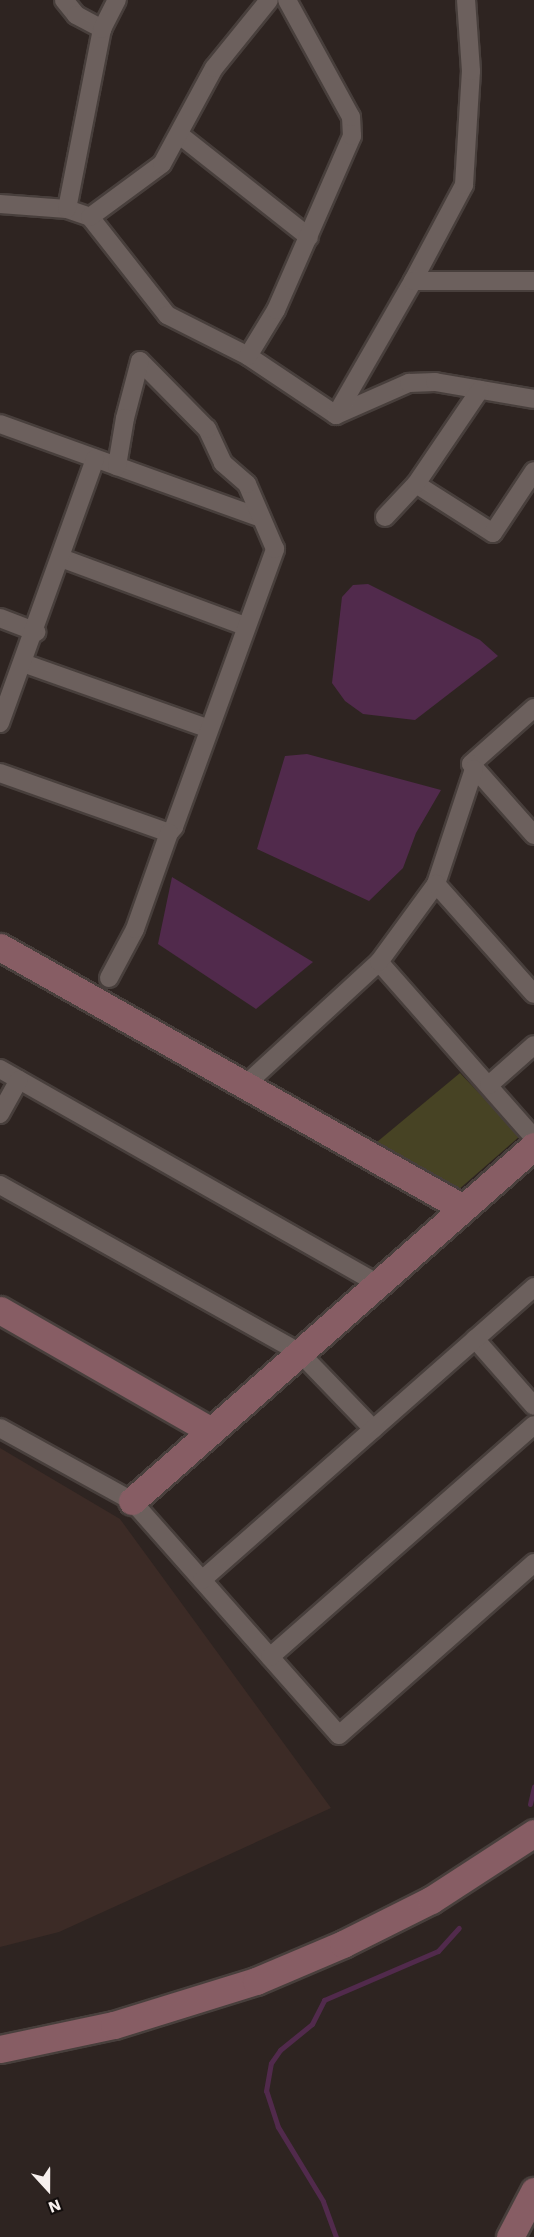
<!DOCTYPE html>
<html>
<head>
<meta charset="utf-8">
<style>
	body { margin:0 }
	#map { position:relative; width:534px; height:2237px; overflow:hidden; background:#2e2421; font-family:"Work Sans",sans-serif }
	div>[style] { position:absolute }
	.built>* { inset:0; background:#3c2b26 }
	.green>* { inset:0; background:#474324 }
	.water>* { inset:0; background:#512a4c }
	.stream>* { height:5px; margin:-2.5px; padding:0 2.5px; transform-origin:2.5px; border-radius:2.5px; background:#512a4c }
	.roads { filter:drop-shadow(2px 0 #483f3c) drop-shadow(-2px 0 #483f3c) drop-shadow(0 2px #483f3c) drop-shadow(0 -2px #483f3c) }
	.street>* { height:18px; margin:-9px; padding:0 9px; transform-origin:9px; border-radius:9px; background:#6c605d }
	.secondary>* { height:27px; margin:-13.5px; padding:0 13.5px; transform-origin:13.5px; border-radius:13.5px; background:#875d64 }
	span { translate:-50% -50%; white-space:nowrap; text-align:center; line-height:1.15; -webkit-text-stroke:4.5px #130e0d; paint-order:stroke }
	.north { position:absolute; left:18px; top:2159px; width:60px; height:60px; -webkit-text-stroke:4px #130e0d; paint-order:stroke; rotate:159deg; font-size:16px; font-weight:700; line-height:24px; text-align:center; color:#f7f0ee }
	.north::after { content:''; display:block; margin:auto; width:21px; height:27px; background:#f7f0ee; clip-path:polygon(50% 0,100% 100%,50% 72%,0 100%) }
</style>
</head>
<body>
<div id="map">
	<div class="built">
		<i style="clip-path:polygon(0 1448px,120px 1519px,331px 1808px,59px 1932px,0 1947px)"></i>
	</div>
	<div class="green">
		<i style="clip-path:polygon(460px 1073px,520px 1136px,457px 1191px,377px 1142px)"></i>
	</div>
	<div class="water">
		<i style="clip-path:polygon(368px 584px,480px 640px,498px 656px,415px 720px,363px 714px,345px 701px,332px 683px,342px 597px,353px 585px)"></i>
		<i style="clip-path:polygon(307px 754px,441px 790px,416px 833px,403px 868px,369px 901px,257px 849px,285px 756px)"></i>
		<i style="clip-path:polygon(172px 877px,313px 962px,256px 1009px,158px 944px)"></i>
	</div>
	<div class="stream">
		<i style="left:530px;top:1804px;width:18px;rotate:-77deg"></i>
		<i style="left:336px;top:2237px;width:38px;rotate:-110deg"></i>
		<i style="left:323px;top:2201px;width:87px;rotate:-121.3deg"></i>
		<i style="left:278px;top:2127px;width:38px;rotate:-108deg"></i>
		<i style="left:266px;top:2091px;width:28px;rotate:-80deg"></i>
		<i style="left:271px;top:2063px;width:16px;rotate:-55deg"></i>
		<i style="left:280px;top:2050px;width:41px;rotate:-39.1deg"></i>
		<i style="left:312px;top:2024px;width:27px;rotate:-63deg"></i>
		<i style="left:324px;top:2000px;width:124px;rotate:-23.3deg"></i>
		<i style="left:438px;top:1951px;width:31px;rotate:-48deg"></i>
	</div>
	<div class="roads">
		<div class="street">
			<i style="left:64px;top:0;width:19px;rotate:51deg"></i>
			<i style="left:76px;top:15px;width:30px;rotate:28deg"></i>
			<i style="left:181px;top:136px;width:163px;rotate:38.3deg"></i>
			<i style="left:0;top:204px;width:67px;rotate:4.3deg"></i>
			<i style="left:67px;top:209px;width:24px;rotate:19deg"></i>
			<i style="left:90px;top:217px;width:125px;rotate:51.8deg"></i>
			<i style="left:167px;top:315px;width:91px;rotate:26.8deg"></i>
			<i style="left:248px;top:356px;width:106px;rotate:33.8deg"></i>
			<i style="left:336px;top:415px;width:80px;rotate:-23.7deg"></i>
			<i style="left:409px;top:383px;width:26px;rotate:-2deg"></i>
			<i style="left:435px;top:382px;width:100px;rotate:9.7deg"></i>
			<i style="left:67px;top:209px;width:183px;rotate:-79deg"></i>
			<i style="left:102px;top:29px;width:33px;rotate:-63deg"></i>
			<i style="left:90px;top:217px;width:89px;rotate:-36.4deg"></i>
			<i style="left:162px;top:164px;width:109px;rotate:-61.6deg"></i>
			<i style="left:214px;top:68px;width:87px;rotate:-51deg"></i>
			<i style="left:413px;top:281px;width:109px;rotate:-62deg"></i>
			<i style="left:464px;top:185px;width:114px;rotate:-86.5deg"></i>
			<i style="left:471px;top:71px;width:71px;rotate:-94deg"></i>
			<i style="left:248px;top:356px;width:54px;rotate:-58.7deg"></i>
			<i style="left:276px;top:310px;width:190px;rotate:-66.4deg"></i>
			<i style="left:352px;top:136px;width:19px;rotate:-93deg"></i>
			<i style="left:351px;top:117px;width:133px;rotate:-118.7deg"></i>
			<i style="left:336px;top:415px;width:155px;rotate:-60.1deg"></i>
			<i style="left:413px;top:281px;width:121px"></i>
			<i style="left:0;top:424px;width:277px;rotate:19.8deg"></i>
			<i style="left:416px;top:484px;width:91px;rotate:32.5deg"></i>
			<i style="left:493px;top:533px;width:74px;rotate:-56.5deg"></i>
			<i style="left:385px;top:517px;width:45px;rotate:-46.8deg"></i>
			<i style="left:416px;top:484px;width:114px;rotate:-55.8deg"></i>
			<i style="left:61px;top:558px;width:196px;rotate:20.3deg"></i>
			<i style="left:0;top:618px;width:39px;rotate:21deg"></i>
			<i style="left:23px;top:663px;width:197px;rotate:19.5deg"></i>
			<i style="left:534px;top:708px;width:84px;rotate:138.4deg"></i>
			<i style="left:471px;top:764px;width:95px;rotate:48.4deg"></i>
			<i style="left:0;top:723px;width:281px;rotate:-70.2deg"></i>
			<i style="left:0;top:773px;width:179px;rotate:19.5deg"></i>
			<i style="left:169px;top:833px;width:8px;rotate:-50deg"></i>
			<i style="left:174px;top:827px;width:296px;rotate:-70deg"></i>
			<i style="left:275px;top:549px;width:71px;rotate:-113.3deg"></i>
			<i style="left:247px;top:484px;width:32px;rotate:-139deg"></i>
			<i style="left:223px;top:463px;width:38px;rotate:-115deg"></i>
			<i style="left:207px;top:429px;width:95px;rotate:-134.6deg"></i>
			<i style="left:140px;top:361px;width:59px;rotate:104.7deg"></i>
			<i style="left:125px;top:418px;width:49px;rotate:99.5deg"></i>
			<i style="left:436px;top:884px;width:121px;rotate:-71.7deg"></i>
			<i style="left:379px;top:962px;width:235px;rotate:48.6deg"></i>
			<i style="left:109px;top:978px;width:55px;rotate:-62deg"></i>
			<i style="left:135px;top:929px;width:102px;rotate:-70.5deg"></i>
			<i style="left:0;top:1069px;width:434px;rotate:29.6deg"></i>
			<i style="left:489px;top:1085px;width:60px;rotate:-41.6deg"></i>
			<i style="left:244px;top:1086px;width:183px;rotate:-42.6deg"></i>
			<i style="left:379px;top:962px;width:97px;rotate:-53.8deg"></i>
			<i style="left:436px;top:884px;width:147px;rotate:48.3deg"></i>
			<i style="left:0;top:1114px;width:39px;rotate:-61deg"></i>
			<i style="left:0;top:1185px;width:342px;rotate:29.2deg"></i>
			<i style="left:299px;top:1352px;width:107px;rotate:46.1deg"></i>
			<i style="left:475px;top:1339px;width:89px;rotate:48.6deg"></i>
			<i style="left:0;top:1428px;width:151px;rotate:28.9deg"></i>
			<i style="left:132px;top:1501px;width:312px;rotate:48.5deg"></i>
			<i style="left:339px;top:1735px;width:260px;rotate:-41.4deg"></i>
			<i style="left:202px;top:1580px;width:443px;rotate:-41.4deg"></i>
			<i style="left:270px;top:1657px;width:351px;rotate:-41.3deg"></i>
		</div>
		<div class="secondary">
			<i style="left:0;top:947px;width:531px;rotate:29.41deg"></i>
			<i style="left:0;top:1310px;width:243px;rotate:29.8deg"></i>
			<i style="left:132px;top:1501px;width:536px;rotate:-41.45deg"></i>
			<i style="left:0;top:2049px;width:116px;rotate:-11.9deg"></i>
			<i style="left:114px;top:2025px;width:149px;rotate:-17.2deg"></i>
			<i style="left:256px;top:1981px;width:95px;rotate:-23deg"></i>
			<i style="left:343px;top:1944px;width:98px;rotate:-26.6deg"></i>
			<i style="left:431px;top:1900px;width:123px;rotate:-33deg"></i>
			<i style="left:510px;top:2237px;width:52px;rotate:-62.4deg"></i>
		</div>
	</div>
	<div class="north">N</div>
</div>
</body>
</html>
